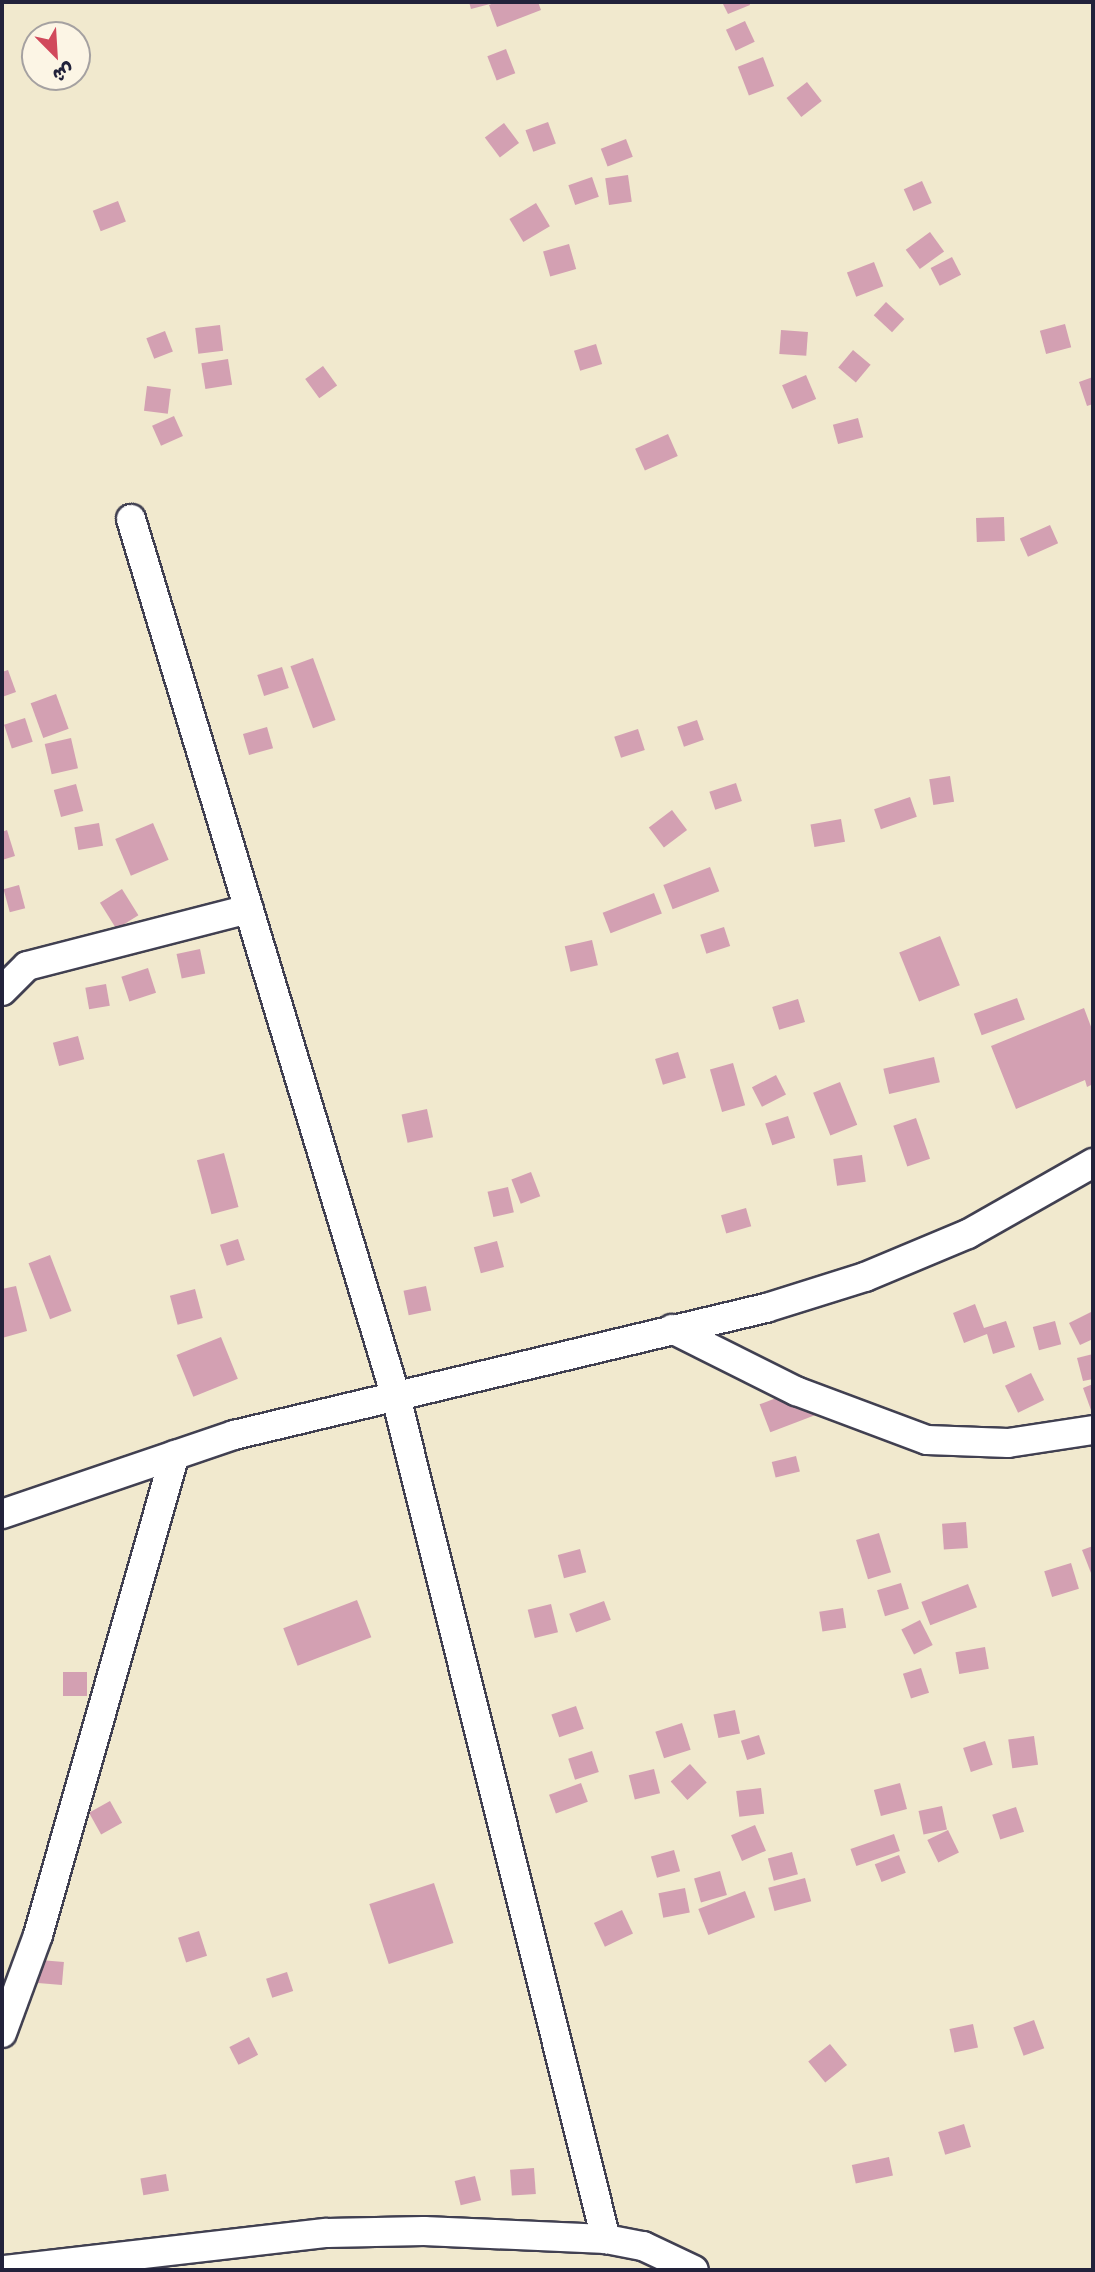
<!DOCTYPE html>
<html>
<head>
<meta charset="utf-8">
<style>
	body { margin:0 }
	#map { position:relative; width:1095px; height:2272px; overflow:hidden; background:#f1e9ce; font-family:"Patrick Hand","Playpen Sans Arabic",sans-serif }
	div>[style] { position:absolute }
	.building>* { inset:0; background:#d3a0b2; transform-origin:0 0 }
	.roads { filter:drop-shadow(2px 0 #414051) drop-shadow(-2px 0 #414051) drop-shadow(0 2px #414051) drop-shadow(0 -2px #414051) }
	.street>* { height:28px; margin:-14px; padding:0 14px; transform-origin:14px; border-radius:14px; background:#fff }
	span { translate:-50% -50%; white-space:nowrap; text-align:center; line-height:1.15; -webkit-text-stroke:5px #fcf5e5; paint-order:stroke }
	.frame { position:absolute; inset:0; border:4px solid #22223b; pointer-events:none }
	.north { position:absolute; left:21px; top:21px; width:70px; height:70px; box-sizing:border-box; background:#fcf5e5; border:2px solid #a5a1a1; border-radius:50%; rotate:156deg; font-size:19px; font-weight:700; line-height:28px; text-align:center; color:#22223b }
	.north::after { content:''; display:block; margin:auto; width:24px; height:32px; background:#d1495b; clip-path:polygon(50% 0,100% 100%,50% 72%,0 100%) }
</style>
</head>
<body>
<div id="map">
	<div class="building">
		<i style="clip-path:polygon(469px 2px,489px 2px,490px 4px,471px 9px)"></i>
		<i style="clip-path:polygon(496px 2px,538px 2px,541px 10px,497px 27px,489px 5px)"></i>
		<i style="clip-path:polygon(722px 2px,749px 2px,750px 5px,728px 14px)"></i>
		<i style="left:745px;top:21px;width:23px;height:21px;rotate:65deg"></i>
		<i style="left:506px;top:49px;width:26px;height:20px;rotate:69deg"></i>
		<i style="left:763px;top:57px;width:31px;height:27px;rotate:69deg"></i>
		<i style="left:807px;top:82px;width:24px;height:26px;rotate:52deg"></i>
		<i style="left:548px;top:122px;width:23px;height:24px;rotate:70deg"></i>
		<i style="left:504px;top:123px;width:25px;height:24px;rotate:53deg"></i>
		<i style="left:626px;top:139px;width:19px;height:27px;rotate:69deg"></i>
		<i style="left:628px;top:175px;width:27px;height:23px;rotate:82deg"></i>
		<i style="left:592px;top:177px;width:21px;height:25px;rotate:71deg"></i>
		<i style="left:922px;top:181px;width:24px;height:20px;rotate:66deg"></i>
		<i style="left:118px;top:201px;width:22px;height:27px;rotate:69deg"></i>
		<i style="left:536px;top:203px;width:27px;height:31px;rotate:59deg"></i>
		<i style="left:930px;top:232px;width:24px;height:30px;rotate:54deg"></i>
		<i style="left:569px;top:244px;width:26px;height:27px;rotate:74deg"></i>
		<i style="left:952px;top:257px;width:20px;height:24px;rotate:63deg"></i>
		<i style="left:874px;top:262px;width:26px;height:29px;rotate:69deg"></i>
		<i style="left:886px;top:302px;width:25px;height:18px;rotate:43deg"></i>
		<i style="left:1065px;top:324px;width:24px;height:26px;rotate:75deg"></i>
		<i style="left:220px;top:325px;width:26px;height:25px;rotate:83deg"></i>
		<i style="left:781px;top:330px;width:27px;height:24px;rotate:4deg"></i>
		<i style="left:165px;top:331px;width:22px;height:20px;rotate:69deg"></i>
		<i style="left:596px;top:344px;width:21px;height:23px;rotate:73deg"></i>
		<i style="left:853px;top:350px;width:23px;height:23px;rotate:40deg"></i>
		<i style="left:228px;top:359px;width:26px;height:27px;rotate:81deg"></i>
		<i style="left:323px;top:366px;width:24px;height:22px;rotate:54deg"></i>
		<i style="left:806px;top:375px;width:26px;height:26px;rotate:67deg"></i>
		<i style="clip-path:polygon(1093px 377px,1093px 404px,1087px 406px,1079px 382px)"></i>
		<i style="left:147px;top:386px;width:24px;height:25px;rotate:7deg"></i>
		<i style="left:174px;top:416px;width:22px;height:24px;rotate:66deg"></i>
		<i style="left:858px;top:418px;width:20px;height:26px;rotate:75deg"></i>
		<i style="left:668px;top:434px;width:24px;height:36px;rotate:66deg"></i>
		<i style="left:1004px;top:517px;width:24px;height:28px;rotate:88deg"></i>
		<i style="left:1050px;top:525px;width:20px;height:33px;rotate:66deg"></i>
		<i style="left:313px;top:658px;width:66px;height:24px;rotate:70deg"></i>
		<i style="left:282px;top:667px;width:22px;height:26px;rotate:72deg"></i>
		<i style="clip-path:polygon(8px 670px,16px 692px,2px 697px,2px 672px)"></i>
		<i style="left:56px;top:694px;width:37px;height:27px;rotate:70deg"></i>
		<i style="left:25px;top:718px;width:25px;height:22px;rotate:72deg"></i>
		<i style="left:697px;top:720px;width:21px;height:21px;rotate:71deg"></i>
		<i style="left:267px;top:727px;width:22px;height:25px;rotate:74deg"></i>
		<i style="left:638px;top:729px;width:22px;height:25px;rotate:72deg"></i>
		<i style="left:71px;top:738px;width:31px;height:27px;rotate:77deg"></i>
		<i style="left:950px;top:776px;width:26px;height:21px;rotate:81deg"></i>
		<i style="left:736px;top:783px;width:19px;height:28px;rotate:72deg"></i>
		<i style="left:76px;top:784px;width:28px;height:23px;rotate:75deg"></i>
		<i style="left:910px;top:797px;width:21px;height:38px;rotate:71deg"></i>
		<i style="left:672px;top:810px;width:25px;height:29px;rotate:53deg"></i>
		<i style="left:841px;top:819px;width:23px;height:31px;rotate:80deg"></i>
		<i style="left:99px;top:823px;width:23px;height:25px;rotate:80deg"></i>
		<i style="left:153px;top:823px;width:40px;height:41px;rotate:67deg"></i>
		<i style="clip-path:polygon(7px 830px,15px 856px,2px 860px,2px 832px)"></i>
		<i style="left:710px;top:867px;width:26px;height:50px;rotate:69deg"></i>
		<i style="left:19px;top:885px;width:24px;height:16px;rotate:75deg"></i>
		<i style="left:122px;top:889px;width:31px;height:26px;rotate:58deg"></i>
		<i style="left:654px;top:893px;width:22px;height:55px;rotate:69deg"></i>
		<i style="left:724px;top:927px;width:20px;height:25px;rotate:72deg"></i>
		<i style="left:940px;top:936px;width:53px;height:44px;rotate:68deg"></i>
		<i style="left:592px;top:940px;width:26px;height:28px;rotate:77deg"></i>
		<i style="left:200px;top:949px;width:25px;height:24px;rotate:78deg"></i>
		<i style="left:148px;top:968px;width:26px;height:28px;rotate:72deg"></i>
		<i style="left:106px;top:984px;width:22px;height:21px;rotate:80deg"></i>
		<i style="left:1017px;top:998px;width:23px;height:46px;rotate:70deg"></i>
		<i style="left:798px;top:999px;width:24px;height:27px;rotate:73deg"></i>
		<i style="clip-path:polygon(1084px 1008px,1093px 1032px,1093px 1084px,1087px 1087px,1085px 1080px,1016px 1109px,991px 1046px)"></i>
		<i style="left:78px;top:1036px;width:24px;height:26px;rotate:75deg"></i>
		<i style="left:678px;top:1052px;width:27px;height:24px;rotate:73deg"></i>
		<i style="left:934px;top:1057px;width:26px;height:52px;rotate:77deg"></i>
		<i style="left:733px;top:1063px;width:44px;height:24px;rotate:74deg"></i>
		<i style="left:776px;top:1075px;width:22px;height:27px;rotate:63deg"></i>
		<i style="left:840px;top:1082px;width:46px;height:29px;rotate:68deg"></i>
		<i style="left:427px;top:1109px;width:29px;height:26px;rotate:78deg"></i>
		<i style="left:788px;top:1116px;width:23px;height:24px;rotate:72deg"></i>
		<i style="left:916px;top:1118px;width:43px;height:24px;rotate:71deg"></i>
		<i style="left:224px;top:1153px;width:56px;height:28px;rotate:75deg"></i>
		<i style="left:862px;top:1155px;width:27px;height:29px;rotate:82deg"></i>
		<i style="left:531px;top:1172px;width:26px;height:21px;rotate:69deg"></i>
		<i style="left:508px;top:1187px;width:26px;height:21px;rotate:77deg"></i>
		<i style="left:746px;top:1208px;width:19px;height:26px;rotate:74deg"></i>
		<i style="left:238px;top:1239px;width:22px;height:19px;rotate:72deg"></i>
		<i style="left:497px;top:1241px;width:27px;height:24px;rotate:75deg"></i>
		<i style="left:50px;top:1255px;width:60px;height:23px;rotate:69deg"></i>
		<i style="clip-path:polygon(16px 1286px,27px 1331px,2px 1338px,2px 1289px)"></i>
		<i style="left:426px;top:1286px;width:25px;height:23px;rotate:78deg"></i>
		<i style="left:195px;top:1289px;width:30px;height:26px;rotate:75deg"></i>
		<i style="clip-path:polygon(975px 1304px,984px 1328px,1006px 1321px,1015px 1347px,993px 1354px,987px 1334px,964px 1343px,953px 1313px)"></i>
		<i style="clip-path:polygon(1093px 1311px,1093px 1339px,1080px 1345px,1069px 1323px)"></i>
		<i style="left:1055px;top:1321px;width:24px;height:23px;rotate:75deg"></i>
		<i style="left:221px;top:1337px;width:45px;height:48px;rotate:68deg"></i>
		<i style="clip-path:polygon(1093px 1354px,1093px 1379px,1083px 1381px,1077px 1358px)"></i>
		<i style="left:1031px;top:1373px;width:30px;height:29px;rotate:64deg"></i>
		<i style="clip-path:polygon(1093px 1384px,1093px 1409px,1091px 1410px,1083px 1388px)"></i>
		<i style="left:810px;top:1385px;width:30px;height:54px;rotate:69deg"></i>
		<i style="left:796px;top:1456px;width:16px;height:25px;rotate:76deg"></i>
		<i style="left:966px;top:1522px;width:26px;height:24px;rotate:86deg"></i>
		<i style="left:879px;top:1533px;width:41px;height:24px;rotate:73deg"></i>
		<i style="clip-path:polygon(1093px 1546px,1093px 1572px,1091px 1573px,1082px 1550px)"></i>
		<i style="left:580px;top:1549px;width:24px;height:23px;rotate:75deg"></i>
		<i style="left:1071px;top:1563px;width:27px;height:28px;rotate:73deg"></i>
		<i style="left:901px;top:1583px;width:27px;height:25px;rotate:73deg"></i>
		<i style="left:968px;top:1584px;width:25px;height:50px;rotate:69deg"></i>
		<i style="left:357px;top:1600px;width:40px;height:79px;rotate:69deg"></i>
		<i style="left:604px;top:1601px;width:20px;height:37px;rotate:70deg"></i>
		<i style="left:551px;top:1604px;width:29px;height:24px;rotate:76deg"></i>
		<i style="left:843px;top:1608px;width:20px;height:24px;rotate:81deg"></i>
		<i style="left:920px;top:1620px;width:28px;height:21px;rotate:63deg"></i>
		<i style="left:985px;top:1647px;width:22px;height:30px;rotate:80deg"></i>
		<i style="left:921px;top:1668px;width:26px;height:19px;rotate:72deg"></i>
		<i style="left:63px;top:1672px;width:24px;height:24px"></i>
		<i style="left:576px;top:1706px;width:24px;height:26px;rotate:71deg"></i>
		<i style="left:735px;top:1710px;width:24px;height:22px;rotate:78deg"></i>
		<i style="left:682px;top:1723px;width:28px;height:28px;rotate:72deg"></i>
		<i style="left:759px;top:1735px;width:20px;height:19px;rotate:72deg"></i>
		<i style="left:1034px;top:1736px;width:29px;height:26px;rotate:82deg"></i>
		<i style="left:985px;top:1741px;width:25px;height:23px;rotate:72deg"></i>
		<i style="left:592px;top:1751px;width:22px;height:25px;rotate:72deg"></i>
		<i style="left:690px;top:1764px;width:25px;height:26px;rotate:48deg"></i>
		<i style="left:654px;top:1769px;width:25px;height:26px;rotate:76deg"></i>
		<i style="left:581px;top:1783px;width:20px;height:34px;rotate:70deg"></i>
		<i style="left:900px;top:1783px;width:27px;height:27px;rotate:75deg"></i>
		<i style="left:761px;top:1788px;width:26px;height:25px;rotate:83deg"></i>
		<i style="left:110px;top:1801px;width:25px;height:24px;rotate:61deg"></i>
		<i style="left:942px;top:1806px;width:24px;height:24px;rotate:78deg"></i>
		<i style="left:1016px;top:1807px;width:26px;height:25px;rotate:72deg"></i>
		<i style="left:755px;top:1825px;width:28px;height:26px;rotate:67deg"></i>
		<i style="left:948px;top:1830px;width:25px;height:23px;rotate:64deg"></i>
		<i style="left:894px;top:1834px;width:18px;height:46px;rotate:71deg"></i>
		<i style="left:674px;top:1850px;width:22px;height:24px;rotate:74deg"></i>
		<i style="left:792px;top:1852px;width:23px;height:25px;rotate:75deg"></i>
		<i style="left:899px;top:1855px;width:19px;height:26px;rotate:69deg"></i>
		<i style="left:720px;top:1871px;width:25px;height:27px;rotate:74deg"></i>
		<i style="left:805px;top:1878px;width:24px;height:38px;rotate:75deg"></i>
		<i style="left:434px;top:1883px;width:63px;height:68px;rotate:72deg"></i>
		<i style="left:685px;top:1888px;width:25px;height:27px;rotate:79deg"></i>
		<i style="left:745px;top:1891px;width:28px;height:50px;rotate:69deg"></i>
		<i style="left:622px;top:1910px;width:26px;height:31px;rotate:65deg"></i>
		<i style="left:199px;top:1931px;width:26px;height:22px;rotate:72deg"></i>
		<i style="left:40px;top:1960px;width:24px;height:23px;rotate:5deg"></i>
		<i style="left:287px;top:1972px;width:20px;height:22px;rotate:72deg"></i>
		<i style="left:1034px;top:2020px;width:30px;height:22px;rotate:70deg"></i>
		<i style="left:973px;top:2024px;width:24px;height:24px;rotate:78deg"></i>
		<i style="left:249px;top:2037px;width:20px;height:22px;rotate:63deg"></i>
		<i style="left:830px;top:2044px;width:27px;height:28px;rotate:51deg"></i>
		<i style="left:964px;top:2124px;width:24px;height:27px;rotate:73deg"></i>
		<i style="left:889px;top:2157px;width:19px;height:38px;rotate:78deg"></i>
		<i style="left:534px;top:2168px;width:26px;height:24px;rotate:86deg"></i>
		<i style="left:166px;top:2174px;width:17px;height:26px;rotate:80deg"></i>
		<i style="left:475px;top:2176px;width:25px;height:21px;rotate:76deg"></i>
	</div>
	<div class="roads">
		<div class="street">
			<i style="left:131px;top:519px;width:917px;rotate:73.21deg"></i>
			<i style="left:396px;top:1397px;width:868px;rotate:76deg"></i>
			<i style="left:2px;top:991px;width:35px;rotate:-45deg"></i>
			<i style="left:27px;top:966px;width:229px;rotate:-14.4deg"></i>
			<i style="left:672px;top:1329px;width:139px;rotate:26.6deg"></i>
			<i style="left:796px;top:1391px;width:140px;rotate:20.5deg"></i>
			<i style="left:927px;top:1440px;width:81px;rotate:2.1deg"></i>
			<i style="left:1008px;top:1443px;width:86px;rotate:-8.7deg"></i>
			<i style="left:2px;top:1514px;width:245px;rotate:-18.8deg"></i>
			<i style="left:234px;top:1435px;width:547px;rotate:-13.43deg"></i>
			<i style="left:766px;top:1308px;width:104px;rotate:-17.4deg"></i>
			<i style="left:865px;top:1277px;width:112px;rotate:-22.7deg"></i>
			<i style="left:968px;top:1234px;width:144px;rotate:-29.6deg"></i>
			<i style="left:2px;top:2033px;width:104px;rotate:-69.8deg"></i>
			<i style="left:38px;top:1935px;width:499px;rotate:-74.1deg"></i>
			<i style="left:5px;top:2270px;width:324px;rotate:-6.6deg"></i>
			<i style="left:327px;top:2233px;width:97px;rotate:-1.2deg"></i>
			<i style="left:424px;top:2231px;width:182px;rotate:2.5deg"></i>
			<i style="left:606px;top:2239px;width:38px;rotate:11deg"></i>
			<i style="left:643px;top:2246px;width:56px;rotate:25.2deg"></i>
		</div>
	</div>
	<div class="frame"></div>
	<div class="north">ش</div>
</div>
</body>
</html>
